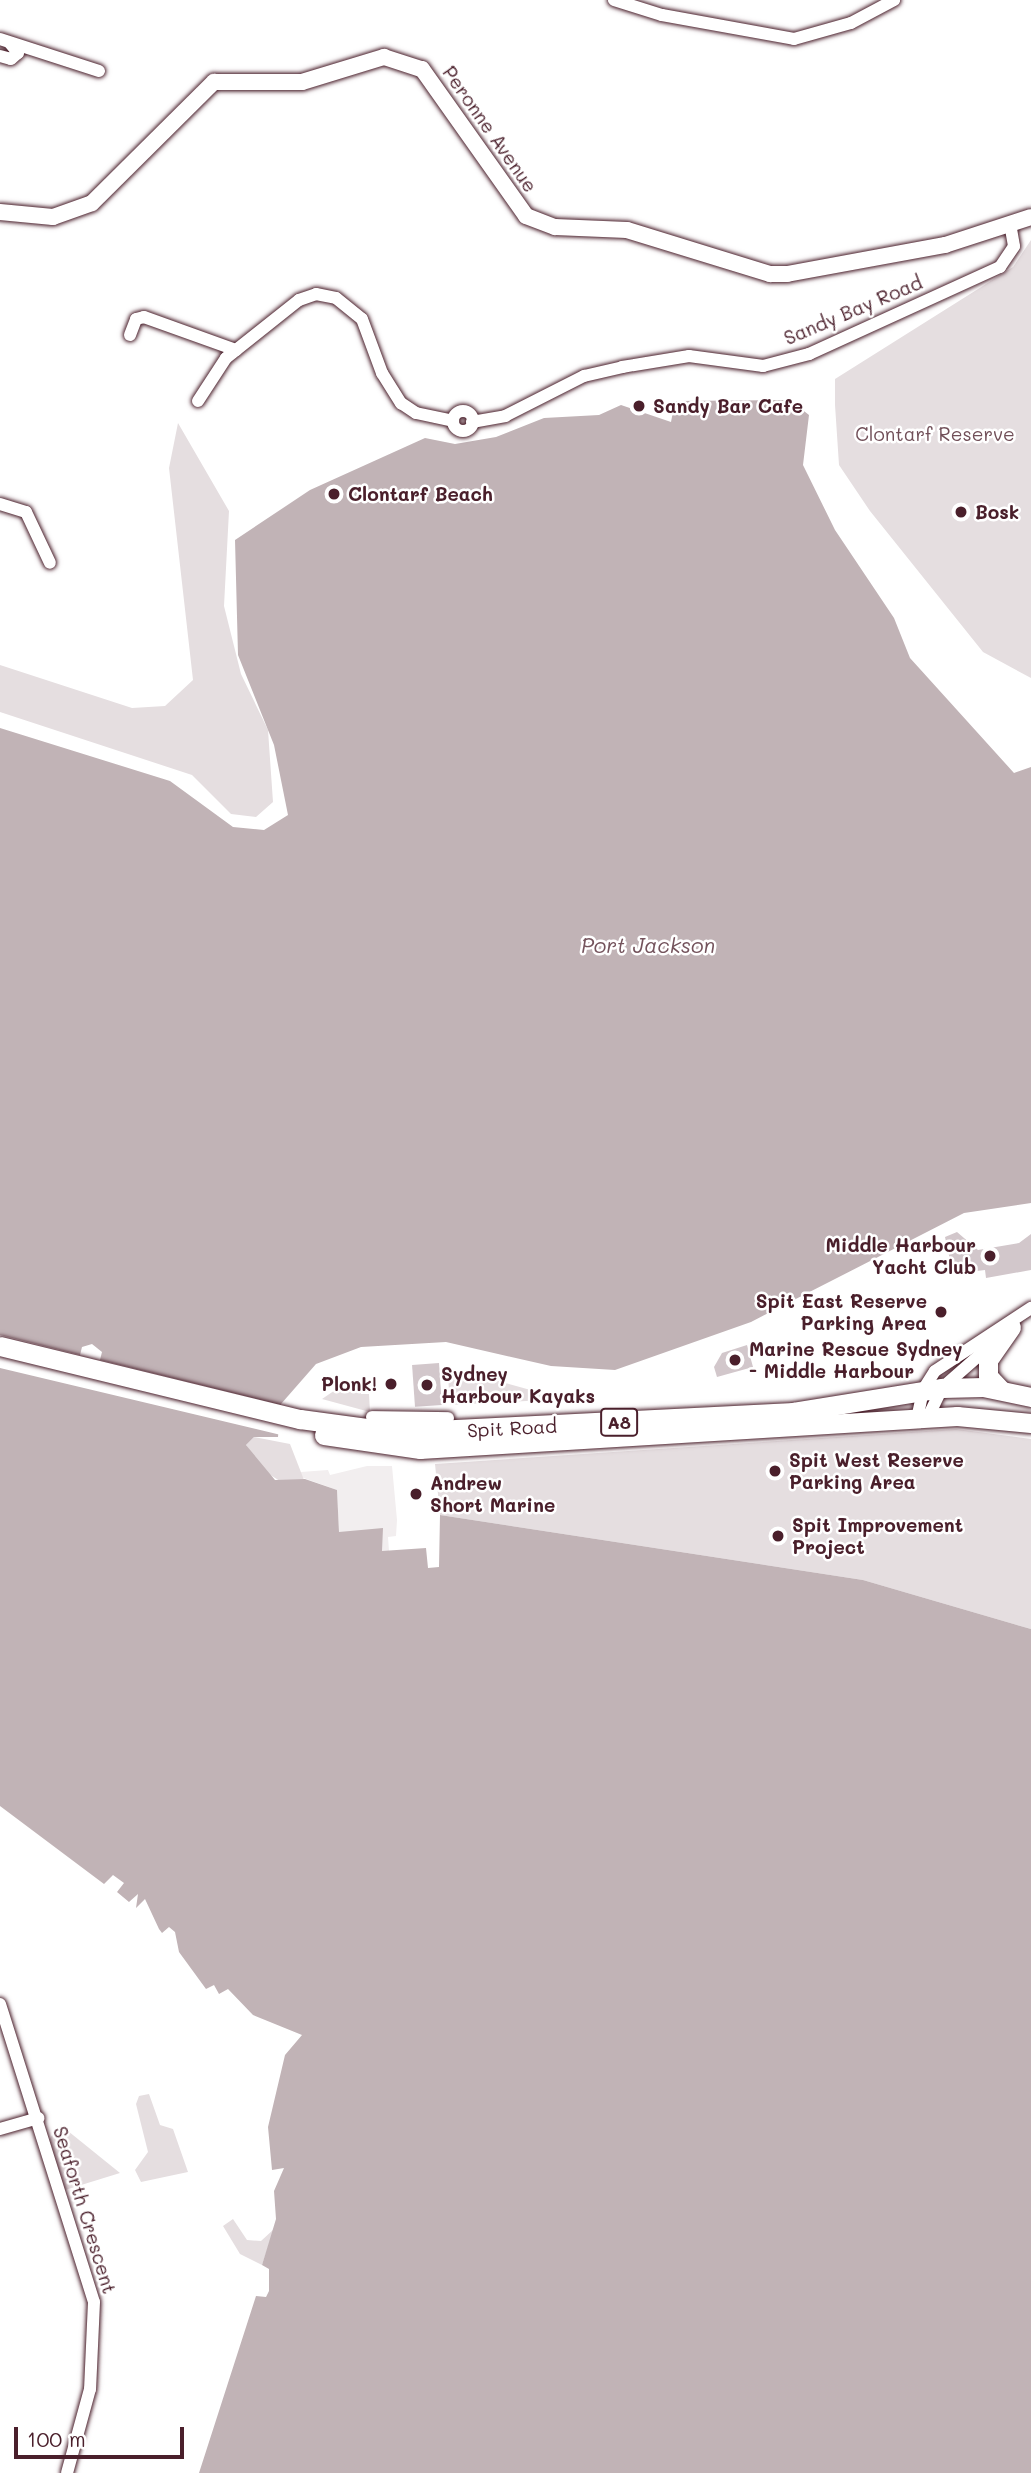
<!DOCTYPE html>
<html>
<head>
<meta charset="utf-8">
<style>
	body { margin:0 }
	#map { position:relative; width:1031px; height:2473px; overflow:hidden; background:#fff; font-family:Mali,sans-serif }
	div>[style] { position:absolute }
	.built>* { inset:0; background:#f2eeef }
	.green>* { inset:0; background:#e5dee0 }
	.water>* { inset:0; background:#c1b3b6 }
	.pier>* { inset:0; background:#fff }
	.building>* { inset:0; background:#d2c7cb; transform-origin:0 0 }
	.roads { filter:drop-shadow(0 0 2px #4a1f2b) drop-shadow(0 0 2px #4a1f2b) }
	.minor>* { height:12px; margin:-6px; padding:0 6px; transform-origin:6px; border-radius:6px; background:#fff }
	.minor>.ring { margin:-6px; padding:0; box-sizing:content-box; background:none; border:12px solid #fff; border-radius:50% }
	.tertiary>* { height:16px; margin:-8px; padding:0 8px; transform-origin:8px; border-radius:8px; background:#fff }
	.trunk>* { height:19px; margin:-9.5px; padding:0 9.5px; transform-origin:9.5px; border-radius:9.5px; background:#fff }
	.dots>* { width:19px; height:19px; translate:-50% -50%; box-sizing:border-box; border:4px solid #fff; border-radius:50% }
	span { translate:-50% -50%; white-space:nowrap; text-align:center; line-height:1.15; -webkit-text-stroke:5px #fff; paint-order:stroke }
	.shield-label span { padding:2px 5px; background:#fff; border:2px solid; border-radius:5px; -webkit-text-stroke-width:0 }
	.shield-label { font-size:18px; color:#4a1f2b; font-weight:700 }
	.street-label { font-size:19px; color:#4a1f2b }
	.poi-label { font-size:19px; color:#4a1f2b; font-weight:700 }
	.left { translate:0 -50%; text-align:left }
	.right { translate:-100% -50%; text-align:right }
	.park-label { font-size:19px; color:#714f58 }
	.water-label { font-size:21px; color:#74535c; font-style:italic }
	.scale { position:absolute; left:14px; top:2427px; width:170px; height:32px; box-sizing:border-box; border:4px solid #4a1f2b; border-top:0; padding-left:9px; font-size:21px; line-height:24px; white-space:nowrap; color:#4a1f2b; -webkit-text-stroke:5px #fff; paint-order:stroke }
</style>
</head>
<body>
<div id="map">
	<div class="built">
		<div style="clip-path:polygon(367px 1466px,392px 1466px,397px 1520px,396px 1536px,388px 1537px,389px 1551px,382px 1551px,381px 1538px,339px 1532px,337px 1490px,301px 1477px,301px 1472px,328px 1470px,330px 1475px)"></div>
	</div>
	<div class="green">
		<div style="clip-path:polygon(1031px 240px,1031px 678px,983px 652px,870px 511px,839px 465px,835px 405px,835px 379px,1013px 267px)"></div>
		<div style="clip-path:polygon(178px 423px,229px 511px,224px 606px,241px 674px,268px 730px,273px 802px,256px 817px,231px 814px,192px 775px,0 712px,0 665px,132px 708px,165px 706px,193px 680px,169px 468px)"></div>
		<div style="clip-path:polygon(455px 1374px,491px 1379px,563px 1399px,450px 1405px,448px 1376px)"></div>
		<div style="clip-path:polygon(350px 1380px,361px 1382px,361px 1394px,369px 1394px,370px 1412px,322px 1399px)"></div>
		<div style="clip-path:polygon(956px 1429px,1031px 1439px,1031px 1629px,863px 1580px,440px 1515px,435px 1464px)"></div>
		<div style="clip-path:polygon(254px 1437px,290px 1444px,304px 1480px,280px 1481px,264px 1471px,246px 1445px)"></div>
		<div style="clip-path:polygon(149px 2094px,160px 2125px,173px 2129px,188px 2172px,141px 2182px,135px 2170px,148px 2152px,136px 2104px,139px 2096px)"></div>
		<div style="clip-path:polygon(56px 2129px,68px 2131px,120px 2173px,65px 2190px,48px 2142px)"></div>
		<div style="clip-path:polygon(233px 2219px,247px 2240px,261px 2241px,274px 2229px,262px 2265px,240px 2254px,223px 2226px)"></div>
	</div>
	<div class="water">
		<div style="clip-path:polygon(790px 400px,809px 415px,803px 465px,835px 530px,894px 618px,910px 658px,1014px 773px,1031px 767px,1031px 1203px,964px 1213px,751px 1322px,615px 1370px,551px 1366px,446px 1342px,361px 1347px,316px 1364px,281px 1404px,278px 1437px,254px 1437px,246px 1445px,275px 1480px,305px 1479px,337px 1490px,339px 1532px,383px 1528px,382px 1551px,426px 1548px,428px 1568px,439px 1567px,440px 1515px,863px 1580px,1031px 1629px,1031px 2473px,199px 2473px,256px 2296px,266px 2297px,269px 2291px,269px 2269px,262px 2265px,276px 2219px,274px 2191px,284px 2168px,272px 2170px,268px 2127px,285px 2055px,302px 2035px,253px 2015px,228px 1989px,219px 1994px,214px 1985px,206px 1989px,179px 1952px,175px 1932px,169px 1927px,162px 1933px,159px 1929px,145px 1899px,136px 1908px,138px 1894px,129px 1902px,117px 1892px,124px 1883px,113px 1875px,104px 1884px,0 1806px,0 728px,170px 781px,233px 827px,264px 830px,288px 815px,274px 745px,238px 655px,235px 540px,310px 490px,425px 438px,455px 444px,496px 437px,544px 418px,599px 415px,621px 405px,671px 422px,675px 401px)"></div>
	</div>
	<div class="pier">
		<div style="clip-path:polygon(0 1335px,80px 1355px,82px 1347px,92px 1344px,102px 1352px,100px 1360px,285px 1406px,281px 1435px,0 1368px)"></div>
	</div>
	<div class="building">
		<div style="clip-path:polygon(957px 1232px,978px 1250px,1019px 1243px,1031px 1234px,1031px 1270px,986px 1278px,985px 1270px,953px 1274px,945px 1237px)"></div>
		<div style="clip-path:polygon(747px 1345px,753px 1367px,717px 1377px,714px 1367px,722px 1353px)"></div>
		<div style="left:439px;top:1363px;width:42px;height:27px;rotate:86deg"></div>
	</div>
	<div class="roads">
		<div class="minor">
			<div style="left:614px;top:0;width:50px;rotate:17.4deg"></div>
			<div style="left:662px;top:15px;width:134px;rotate:10.3deg"></div>
			<div style="left:794px;top:39px;width:59px;rotate:-15.7deg"></div>
			<div style="left:851px;top:23px;width:49px;rotate:-28.1deg"></div>
			<div style="left:0;top:39px;width:104px;rotate:17.9deg"></div>
			<div style="left:0;top:56px;width:11px;rotate:15deg"></div>
			<div style="left:11px;top:59px;width:9px;rotate:-41deg"></div>
			<div style="left:18px;top:53px;width:13px;rotate:-129deg"></div>
			<div style="left:130px;top:335px;width:17px;rotate:-69deg"></div>
			<div style="left:136px;top:319px;width:8px;rotate:-14deg"></div>
			<div style="left:144px;top:317px;width:98px;rotate:19.7deg"></div>
			<div style="left:198px;top:401px;width:51px;rotate:-56.9deg"></div>
			<div style="left:226px;top:358px;width:93px;rotate:-38.5deg"></div>
			<div style="left:299px;top:300px;width:18px;rotate:-19deg"></div>
			<div style="left:316px;top:294px;width:20px;rotate:11deg"></div>
			<div style="left:336px;top:298px;width:33px;rotate:39deg"></div>
			<div style="left:362px;top:319px;width:58px;rotate:69.7deg"></div>
			<div style="left:382px;top:373px;width:36px;rotate:58deg"></div>
			<div style="left:401px;top:403px;width:18px;rotate:34deg"></div>
			<div style="left:416px;top:413px;width:38px;rotate:12deg"></div>
			<div class="ring" style="left:453px;top:411px;width:8px;height:8px"></div>
			<div style="left:472px;top:422px;width:34px;rotate:-10deg"></div>
			<div style="left:505px;top:416px;width:89px;rotate:-26.9deg"></div>
			<div style="left:584px;top:376px;width:39px;rotate:-13deg"></div>
			<div style="left:622px;top:367px;width:68px;rotate:-9.3deg"></div>
			<div style="left:689px;top:356px;width:75px;rotate:7.7deg"></div>
			<div style="left:763px;top:366px;width:48px;rotate:-14.6deg"></div>
			<div style="left:809px;top:354px;width:210px;rotate:-24.5deg"></div>
			<div style="left:1000px;top:267px;width:25px;rotate:-56deg"></div>
			<div style="left:1014px;top:246px;width:22px;rotate:-100deg"></div>
			<div style="left:0;top:504px;width:27px;rotate:17deg"></div>
			<div style="left:26px;top:512px;width:56px;rotate:64.8deg"></div>
			<div style="left:372px;top:1417px;width:76px;rotate:0.8deg"></div>
			<div style="left:917px;top:1419px;width:30px;rotate:-78deg"></div>
			<div style="left:923px;top:1390px;width:22px;rotate:-58deg"></div>
			<div style="left:935px;top:1371px;width:115px;rotate:-33.3deg"></div>
			<div style="left:927px;top:1419px;width:34px;rotate:-64deg"></div>
			<div style="left:942px;top:1388px;width:64px;rotate:-41.2deg"></div>
			<div style="left:0;top:2004px;width:312px;rotate:72.5deg"></div>
			<div style="left:94px;top:2302px;width:87px;rotate:92.6deg"></div>
			<div style="left:90px;top:2389px;width:87px;rotate:105.3deg"></div>
			<div style="left:0;top:2129px;width:40px;rotate:-16deg"></div>
		</div>
		<div class="tertiary">
			<div style="left:0;top:212px;width:53px;rotate:5.4deg"></div>
			<div style="left:53px;top:217px;width:41px;rotate:-19.7deg"></div>
			<div style="left:92px;top:203px;width:172px;rotate:-44.8deg"></div>
			<div style="left:214px;top:82px;width:88px"></div>
			<div style="left:302px;top:82px;width:86px;rotate:-17deg"></div>
			<div style="left:384px;top:57px;width:40px;rotate:18deg"></div>
			<div style="left:422px;top:69px;width:180px;rotate:54.7deg"></div>
			<div style="left:526px;top:216px;width:31px;rotate:21deg"></div>
			<div style="left:555px;top:227px;width:72px;rotate:2.4deg"></div>
			<div style="left:627px;top:230px;width:150px;rotate:17.1deg"></div>
			<div style="left:770px;top:274px;width:17px"></div>
			<div style="left:787px;top:274px;width:161px;rotate:-10.4deg"></div>
			<div style="left:945px;top:245px;width:90px;rotate:-18deg"></div>
		</div>
		<div class="trunk">
			<div style="left:0;top:1346px;width:309px;rotate:13.7deg"></div>
			<div style="left:300px;top:1419px;width:97px;rotate:7.7deg"></div>
			<div style="left:396px;top:1432px;width:398px;rotate:-2.9deg"></div>
			<div style="left:793px;top:1412px;width:151px;rotate:-9.2deg"></div>
			<div style="left:942px;top:1388px;width:41px;rotate:-1.4deg"></div>
			<div style="left:983px;top:1387px;width:49px;rotate:11.8deg"></div>
			<div style="left:1001px;top:1390px;width:19px;rotate:-133deg"></div>
			<div style="left:988px;top:1376px;width:16px;rotate:-90deg"></div>
			<div style="left:988px;top:1360px;width:40px;rotate:-55.1deg"></div>
			<div style="left:324px;top:1435px;width:97px;rotate:8.3deg"></div>
			<div style="left:420px;top:1449px;width:538px;rotate:-3.52deg"></div>
			<div style="left:957px;top:1416px;width:74px;rotate:5.4deg"></div>
		</div>
	</div>
	<div class="dots">
		<div style="left:639px;top:406px;background:#4a1f2b"></div>
		<div style="left:334px;top:494px;background:#4a1f2b"></div>
		<div style="left:961px;top:512px;background:#4a1f2b"></div>
		<div style="left:990px;top:1256px;background:#4a1f2b"></div>
		<div style="left:941px;top:1312px;background:#4a1f2b"></div>
		<div style="left:735px;top:1360px;background:#4a1f2b"></div>
		<div style="left:391px;top:1384px;background:#4a1f2b"></div>
		<div style="left:427px;top:1385px;background:#4a1f2b"></div>
		<div style="left:775px;top:1471px;background:#4a1f2b"></div>
		<div style="left:416px;top:1494px;background:#4a1f2b"></div>
		<div style="left:778px;top:1536px;background:#4a1f2b"></div>
	</div>
	<div class="shield-label">
		<span style="left:619px;top:1422px">A8</span>
	</div>
	<div class="street-label">
		<span style="left:490px;top:129px;rotate:55deg">Peronne Avenue</span>
		<span style="left:853px;top:310px;rotate:-23deg">Sandy Bay Road</span>
		<span style="left:512px;top:1428px;rotate:-3deg">Spit Road</span>
		<span style="left:85px;top:2210px;rotate:73deg">Seaforth Crescent</span>
	</div>
	<div class="poi-label">
		<span class="left" style="left:653px;top:406px">Sandy Bar Cafe</span>
		<span class="left" style="left:348px;top:494px">Clontarf Beach</span>
		<span class="left" style="left:975px;top:512px">Bosk</span>
		<span class="right" style="left:976px;top:1256px">Middle Harbour<br>Yacht Club</span>
		<span class="right" style="left:927px;top:1312px">Spit East Reserve<br>Parking Area</span>
		<span class="left" style="left:749px;top:1360px">Marine Rescue Sydney<br>- Middle Harbour</span>
		<span class="left" style="left:441px;top:1385px">Sydney<br>Harbour Kayaks</span>
		<span class="right" style="left:377px;top:1384px">Plonk!</span>
		<span class="left" style="left:789px;top:1471px">Spit West Reserve<br>Parking Area</span>
		<span class="left" style="left:430px;top:1494px">Andrew<br>Short Marine</span>
		<span class="left" style="left:792px;top:1536px">Spit Improvement<br>Project</span>
	</div>
	<div class="park-label">
		<span style="left:935px;top:434px">Clontarf Reserve</span>
	</div>
	<div class="water-label">
		<span style="left:648px;top:945px">Port Jackson</span>
	</div>
	<div class="scale">100 m</div>
</div>
</body>
</html>
